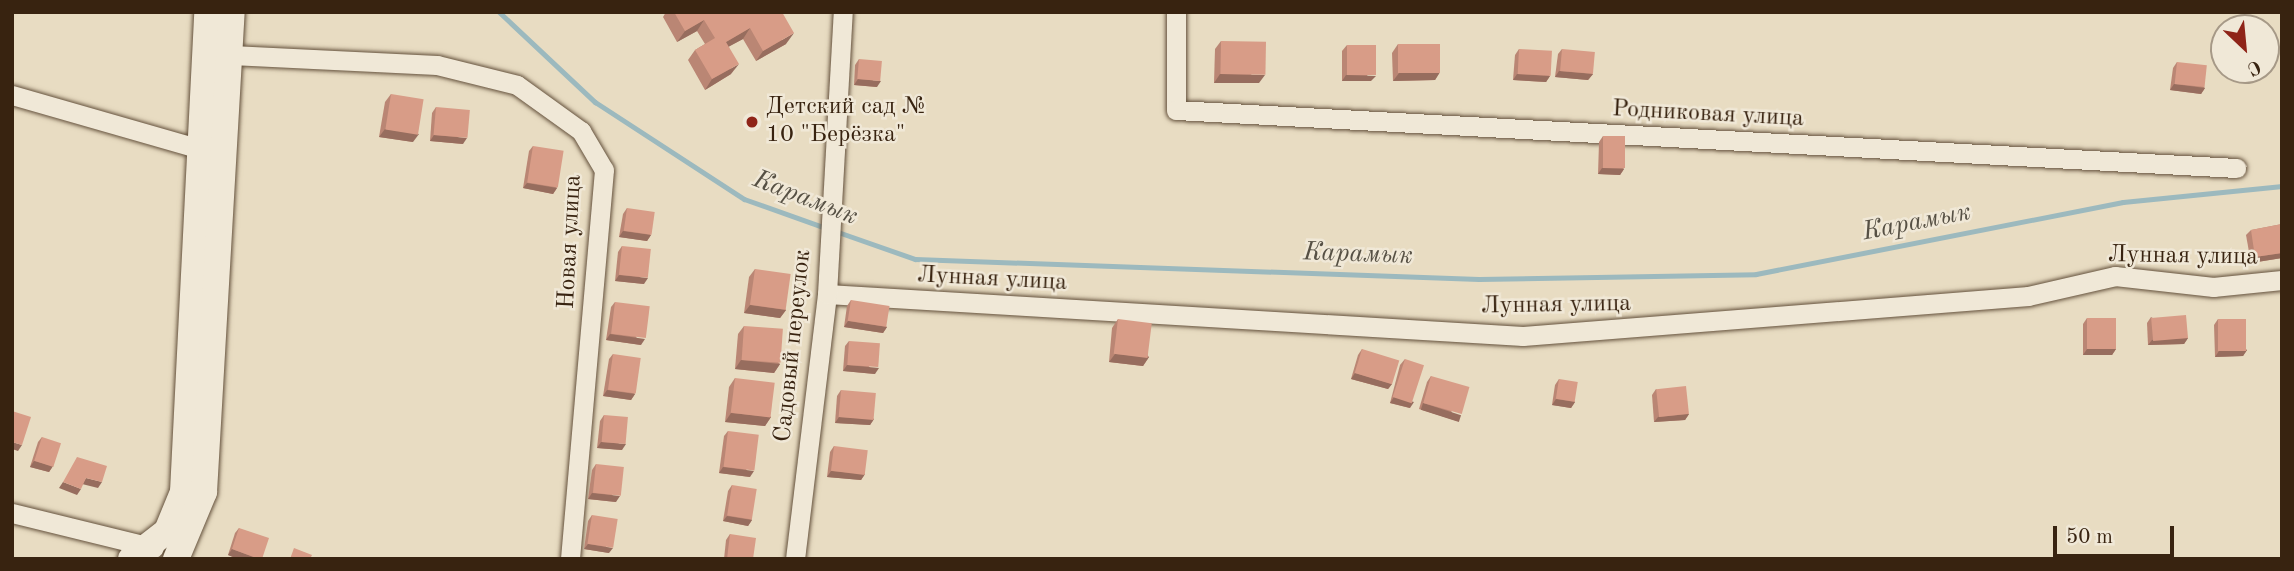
<!DOCTYPE html>
<html>
<head>
<meta charset="utf-8">
<style>
	body { margin:0 }
	#map { position:relative; width:2294px; height:571px; overflow:hidden; background:#e8dcc2; font-family:"Old Standard TT",serif }
	div>[style] { position:absolute }
	.stream>* { height:5px; margin:-2.5px; padding:0 2.5px; transform-origin:2.5px; border-radius:2.5px; background:#9cb9be }
	.roads { filter:drop-shadow(0 0 2px #64513c) drop-shadow(0 0 2px #64513c) }
	.street>* { height:19px; margin:-9.5px; padding:0 9.5px; transform-origin:9.5px; border-radius:9.5px; background:#f0e8d7 }
	.secondary>* { height:26px; margin:-13px; padding:0 13px; transform-origin:13px; border-radius:13px; background:#f0e8d7 }
	.wall>* { inset:0; background:#ba8674 }
	.shaded-wall>* { inset:0; background:#976d5e; transform-origin:0 0 }
	.building>* { inset:0; background:#d89c87; transform-origin:0 0 }
	.dots>* { width:19px; height:19px; translate:-50% -50%; box-sizing:border-box; border:4px solid #f0e8d7; border-radius:50% }
	span { translate:-50% -50%; white-space:nowrap; text-align:center; line-height:1.15; -webkit-text-stroke:5px #f0e8d7; paint-order:stroke }
	.poi-label { font-size:24px; color:#382310 }
	.left { translate:0 -50%; text-align:left }
	.street-label { font-size:24px; color:#382310 }
	.water-label { font-size:26px; color:#565044; font-style:italic }
	.frame { position:absolute; inset:0; border:14px solid #382310; pointer-events:none }
	.north { position:absolute; left:2210px; top:14px; width:70px; height:70px; box-sizing:border-box; background:#f0e8d7; border:2px solid #a69987; border-radius:50%; rotate:154deg; font-size:19px; font-weight:700; line-height:28px; text-align:center; color:#382310 }
	.north::after { content:''; display:block; margin:auto; width:24px; height:32px; background:#8f2418; clip-path:polygon(50% 0,100% 100%,50% 72%,0 100%) }
	.scale { position:absolute; left:2053px; top:526px; width:121px; height:32px; box-sizing:border-box; border:4px solid #382310; border-top:0; padding-left:9px; font-size:21px; line-height:24px; white-space:nowrap; color:#382310; -webkit-text-stroke:5px #f0e8d7; paint-order:stroke }
</style>
</head>
<body>
<div id="map">
	<div class="stream">
		<div style="left:499px;top:12px;width:132px;rotate:43.2deg"></div>
		<div style="left:595px;top:102px;width:178px;rotate:33.1deg"></div>
		<div style="left:744px;top:199px;width:87px;rotate:19.5deg"></div>
		<div style="left:835px;top:231px;width:85px;rotate:19.3deg"></div>
		<div style="left:915px;top:259px;width:564px;rotate:2.03deg"></div>
		<div style="left:1479px;top:279px;width:277px;rotate:-1deg"></div>
		<div style="left:1756px;top:274px;width:374px;rotate:-11.1deg"></div>
		<div style="left:2123px;top:202px;width:160px;rotate:-5.7deg"></div>
	</div>
	<div class="roads">
		<div class="street">
			<div style="left:1176px;top:12px;width:98px;rotate:90deg"></div>
			<div style="left:1176px;top:110px;width:1062px;rotate:3.13deg"></div>
			<div style="left:231px;top:55px;width:206px;rotate:2.8deg"></div>
			<div style="left:437px;top:65px;width:82px;rotate:14deg"></div>
			<div style="left:517px;top:85px;width:79px;rotate:35.7deg"></div>
			<div style="left:581px;top:131px;width:45px;rotate:59.5deg"></div>
			<div style="left:604px;top:170px;width:390px;rotate:95deg"></div>
			<div style="left:12px;top:95px;width:196px;rotate:16deg"></div>
			<div style="left:827px;top:294px;width:697px;rotate:3.45deg"></div>
			<div style="left:1523px;top:336px;width:507px;rotate:-4.53deg"></div>
			<div style="left:2028px;top:296px;width:89px;rotate:-12.9deg"></div>
			<div style="left:2115px;top:276px;width:99px;rotate:6.4deg"></div>
			<div style="left:2213px;top:287px;width:69px;rotate:-5.8deg"></div>
			<div style="left:12px;top:513px;width:146px;rotate:13.8deg"></div>
			<div style="left:795px;top:559px;width:267px;rotate:-83.1deg"></div>
			<div style="left:827px;top:294px;width:282px;rotate:-86.8deg"></div>
		</div>
		<div class="secondary">
			<div style="left:131px;top:559px;width:46px;rotate:-37.9deg"></div>
			<div style="left:167px;top:531px;width:42px;rotate:-67.7deg"></div>
			<div style="left:183px;top:492px;width:481px;rotate:-87.1deg"></div>
			<div style="left:176px;top:559px;width:73px;rotate:-67.3deg"></div>
			<div style="left:204px;top:492px;width:481px;rotate:-86.7deg"></div>
		</div>
	</div>
	<div class="wall">
		<div style="clip-path:polygon(666px 12px,756px 12px,786px 44px,756px 61px,743px 39px,729px 46px,731px 74px,705px 90px,688px 60px,695px 50px,705px 44px,697px 31px,677px 42px,663px 17px)"></div>
		<div style="clip-path:polygon(1221px 41px,1259px 83px,1214px 83px,1215px 49px)"></div>
		<div style="clip-path:polygon(1398px 44px,1440px 72px,1435px 80px,1393px 81px,1392px 53px)"></div>
		<div style="clip-path:polygon(1347px 45px,1371px 81px,1342px 81px,1342px 51px)"></div>
		<div style="clip-path:polygon(1519px 49px,1550px 76px,1546px 82px,1513px 80px,1515px 55px)"></div>
		<div style="clip-path:polygon(1562px 49px,1593px 74px,1588px 80px,1555px 77px,1558px 54px)"></div>
		<div style="clip-path:polygon(859px 59px,877px 87px,854px 85px,855px 65px)"></div>
		<div style="clip-path:polygon(2177px 62px,2205px 88px,2201px 94px,2170px 90px,2173px 68px)"></div>
		<div style="clip-path:polygon(391px 94px,413px 142px,379px 137px,385px 102px)"></div>
		<div style="clip-path:polygon(436px 107px,463px 144px,430px 141px,432px 113px)"></div>
		<div style="clip-path:polygon(1603px 136px,1624px 169px,1620px 175px,1598px 174px,1599px 142px)"></div>
		<div style="clip-path:polygon(533px 146px,557px 188px,553px 194px,523px 188px,529px 151px)"></div>
		<div style="clip-path:polygon(627px 208px,651px 235px,647px 241px,619px 237px,623px 214px)"></div>
		<div style="clip-path:polygon(2282px 224px,2282px 258px,2251px 263px,2246px 235px,2251px 230px)"></div>
		<div style="clip-path:polygon(622px 246px,644px 284px,615px 281px,618px 252px)"></div>
		<div style="clip-path:polygon(755px 269px,786px 310px,780px 318px,744px 313px,749px 277px)"></div>
		<div style="clip-path:polygon(851px 300px,887px 327px,883px 333px,844px 327px,847px 306px)"></div>
		<div style="clip-path:polygon(615px 302px,641px 345px,606px 340px,611px 307px)"></div>
		<div style="clip-path:polygon(2151px 317px,2188px 338px,2184px 344px,2148px 345px,2147px 323px)"></div>
		<div style="clip-path:polygon(2087px 318px,2116px 349px,2112px 355px,2083px 355px,2083px 324px)"></div>
		<div style="clip-path:polygon(1118px 319px,1149px 357px,1143px 366px,1109px 362px,1112px 328px)"></div>
		<div style="clip-path:polygon(2218px 319px,2247px 350px,2243px 356px,2215px 357px,2214px 325px)"></div>
		<div style="clip-path:polygon(744px 326px,780px 364px,774px 373px,735px 369px,738px 334px)"></div>
		<div style="clip-path:polygon(849px 341px,875px 374px,843px 371px,845px 346px)"></div>
		<div style="clip-path:polygon(1362px 349px,1392px 384px,1388px 389px,1351px 379px,1358px 355px)"></div>
		<div style="clip-path:polygon(613px 354px,635px 394px,631px 400px,603px 396px,609px 359px)"></div>
		<div style="clip-path:polygon(1405px 359px,1410px 408px,1390px 403px,1400px 365px)"></div>
		<div style="clip-path:polygon(1431px 376px,1457px 421px,1419px 409px,1427px 382px)"></div>
		<div style="clip-path:polygon(735px 378px,771px 417px,765px 426px,725px 422px,729px 387px)"></div>
		<div style="clip-path:polygon(1559px 379px,1575px 402px,1571px 408px,1552px 405px,1555px 385px)"></div>
		<div style="clip-path:polygon(1656px 389px,1689px 414px,1685px 420px,1654px 422px,1652px 395px)"></div>
		<div style="clip-path:polygon(841px 390px,874px 419px,870px 425px,835px 423px,837px 396px)"></div>
		<div style="clip-path:polygon(604px 415px,622px 450px,597px 448px,600px 421px)"></div>
		<div style="clip-path:polygon(728px 431px,750px 477px,719px 473px,724px 436px)"></div>
		<div style="clip-path:polygon(42px 437px,53px 466px,49px 472px,30px 467px,38px 442px)"></div>
		<div style="clip-path:polygon(834px 446px,865px 474px,861px 480px,827px 477px,830px 452px)"></div>
		<div style="clip-path:polygon(596px 464px,616px 502px,588px 499px,592px 470px)"></div>
		<div style="clip-path:polygon(732px 485px,752px 520px,748px 526px,723px 521px,728px 491px)"></div>
		<div style="clip-path:polygon(592px 515px,609px 553px,584px 549px,588px 521px)"></div>
		<div style="clip-path:polygon(239px 528px,262px 559px,238px 559px,228px 555px,235px 533px)"></div>
		<div style="clip-path:polygon(730px 534px,753px 559px,724px 559px,726px 540px)"></div>
	</div>
	<div class="shaded-wall">
		<div style="clip-path:polygon(704px 20px,697px 31px,677px 42px,685px 31px)"></div>
		<div style="clip-path:polygon(750px 28px,743px 39px,719px 52px,726px 42px)"></div>
		<div style="clip-path:polygon(794px 33px,786px 44px,756px 61px,763px 51px)"></div>
		<div style="clip-path:polygon(739px 64px,731px 74px,705px 90px,712px 79px)"></div>
		<div style="clip-path:polygon(1559px 71px,1593px 74px,1588px 80px,1555px 77px)"></div>
		<div style="clip-path:polygon(1440px 72px,1435px 80px,1393px 81px,1399px 73px)"></div>
		<div style="clip-path:polygon(1220px 74px,1265px 75px,1259px 83px,1214px 83px)"></div>
		<div style="clip-path:polygon(1517px 74px,1550px 76px,1546px 82px,1513px 80px)"></div>
		<div style="clip-path:polygon(1346px 75px,1376px 76px,1371px 81px,1342px 81px)"></div>
		<div style="clip-path:polygon(858px 79px,881px 81px,877px 87px,854px 85px)"></div>
		<div style="clip-path:polygon(2174px 84px,2205px 88px,2201px 94px,2170px 90px)"></div>
		<div style="clip-path:polygon(385px 129px,419px 134px,413px 142px,379px 137px)"></div>
		<div style="clip-path:polygon(434px 135px,467px 138px,463px 144px,430px 141px)"></div>
		<div style="clip-path:polygon(1602px 168px,1624px 169px,1620px 175px,1598px 174px)"></div>
		<div style="clip-path:polygon(527px 183px,557px 188px,553px 194px,523px 188px)"></div>
		<div style="clip-path:polygon(623px 231px,651px 235px,647px 241px,619px 237px)"></div>
		<div style="clip-path:polygon(2282px 253px,2282px 258px,2251px 263px,2255px 257px)"></div>
		<div style="clip-path:polygon(619px 275px,648px 278px,644px 284px,615px 281px)"></div>
		<div style="clip-path:polygon(750px 305px,786px 310px,780px 318px,744px 313px)"></div>
		<div style="clip-path:polygon(848px 321px,887px 327px,883px 333px,844px 327px)"></div>
		<div style="clip-path:polygon(610px 334px,645px 339px,641px 345px,606px 340px)"></div>
		<div style="clip-path:polygon(2188px 338px,2184px 344px,2148px 345px,2152px 340px)"></div>
		<div style="clip-path:polygon(2087px 349px,2116px 349px,2112px 355px,2083px 355px)"></div>
		<div style="clip-path:polygon(2247px 350px,2243px 356px,2215px 357px,2219px 351px)"></div>
		<div style="clip-path:polygon(1115px 354px,1149px 357px,1143px 366px,1109px 362px)"></div>
		<div style="clip-path:polygon(741px 360px,780px 364px,774px 373px,735px 369px)"></div>
		<div style="clip-path:polygon(847px 365px,879px 368px,875px 374px,843px 371px)"></div>
		<div style="clip-path:polygon(1355px 373px,1392px 384px,1388px 389px,1351px 379px)"></div>
		<div style="clip-path:polygon(607px 390px,635px 394px,631px 400px,603px 396px)"></div>
		<div style="clip-path:polygon(1394px 397px,1414px 402px,1410px 408px,1390px 403px)"></div>
		<div style="clip-path:polygon(1556px 399px,1575px 402px,1571px 408px,1552px 405px)"></div>
		<div style="left:1423px;top:403px;width:40px;height:7px;rotate:18deg"></div>
		<div style="clip-path:polygon(731px 413px,771px 417px,765px 426px,725px 422px)"></div>
		<div style="clip-path:polygon(1689px 414px,1685px 420px,1654px 422px,1658px 417px)"></div>
		<div style="clip-path:polygon(839px 417px,874px 419px,870px 425px,835px 423px)"></div>
		<div style="clip-path:polygon(12px 442px,22px 445px,18px 451px,12px 449px)"></div>
		<div style="clip-path:polygon(601px 442px,626px 444px,622px 450px,597px 448px)"></div>
		<div style="clip-path:polygon(34px 461px,53px 466px,49px 472px,30px 467px)"></div>
		<div style="clip-path:polygon(723px 467px,754px 471px,750px 477px,719px 473px)"></div>
		<div style="clip-path:polygon(831px 471px,865px 474px,861px 480px,827px 477px)"></div>
		<div style="clip-path:polygon(86px 478px,102px 482px,98px 488px,82px 484px)"></div>
		<div style="clip-path:polygon(63px 482px,81px 489px,77px 495px,59px 488px)"></div>
		<div style="clip-path:polygon(592px 493px,620px 496px,616px 502px,588px 499px)"></div>
		<div style="clip-path:polygon(727px 516px,752px 520px,748px 526px,723px 521px)"></div>
		<div style="clip-path:polygon(588px 544px,613px 548px,609px 553px,584px 549px)"></div>
		<div style="clip-path:polygon(232px 549px,259px 559px,238px 559px,228px 555px)"></div>
	</div>
	<div class="building">
		<div style="clip-path:polygon(674px 12px,756px 12px,757px 14px,760px 12px,782px 12px,794px 33px,763px 51px,750px 28px,726px 42px,739px 64px,712px 79px,695px 50px,715px 38px,704px 20px,685px 31px)"></div>
		<div style="left:1221px;top:41px;width:45px;height:33px;rotate:1deg"></div>
		<div style="left:1398px;top:44px;width:42px;height:29px"></div>
		<div style="left:1347px;top:45px;width:29px;height:30px"></div>
		<div style="left:1519px;top:49px;width:33px;height:25px;rotate:3deg"></div>
		<div style="left:1562px;top:49px;width:33px;height:22px;rotate:5deg"></div>
		<div style="left:859px;top:59px;width:23px;height:20px;rotate:5deg"></div>
		<div style="left:2177px;top:62px;width:30px;height:22px;rotate:6deg"></div>
		<div style="left:391px;top:94px;width:33px;height:36px;rotate:9deg"></div>
		<div style="left:436px;top:107px;width:34px;height:28px;rotate:5deg"></div>
		<div style="left:1603px;top:136px;width:22px;height:32px"></div>
		<div style="left:533px;top:146px;width:31px;height:37px;rotate:9deg"></div>
		<div style="left:627px;top:208px;width:28px;height:23px;rotate:8deg"></div>
		<div style="clip-path:polygon(2282px 224px,2282px 253px,2255px 257px,2251px 230px)"></div>
		<div style="left:622px;top:246px;width:29px;height:29px;rotate:6deg"></div>
		<div style="left:755px;top:269px;width:36px;height:36px;rotate:8deg"></div>
		<div style="left:851px;top:300px;width:39px;height:21px;rotate:9deg"></div>
		<div style="left:615px;top:302px;width:35px;height:32px;rotate:7deg"></div>
		<div style="left:2186px;top:315px;width:23px;height:35px;rotate:85deg"></div>
		<div style="left:2087px;top:318px;width:29px;height:31px"></div>
		<div style="left:1118px;top:319px;width:34px;height:35px;rotate:7deg"></div>
		<div style="left:2218px;top:319px;width:28px;height:32px"></div>
		<div style="left:744px;top:326px;width:39px;height:34px;rotate:4deg"></div>
		<div style="left:849px;top:341px;width:31px;height:24px;rotate:4deg"></div>
		<div style="left:1362px;top:349px;width:39px;height:25px;rotate:17deg"></div>
		<div style="left:613px;top:354px;width:28px;height:36px;rotate:8deg"></div>
		<div style="left:1405px;top:359px;width:20px;height:40px;rotate:18deg"></div>
		<div style="left:1431px;top:376px;width:40px;height:28px;rotate:16deg"></div>
		<div style="left:735px;top:378px;width:40px;height:35px;rotate:7deg"></div>
		<div style="left:1559px;top:379px;width:19px;height:20px;rotate:9deg"></div>
		<div style="left:1686px;top:386px;width:28px;height:30px;rotate:84deg"></div>
		<div style="left:841px;top:390px;width:35px;height:27px;rotate:5deg"></div>
		<div style="clip-path:polygon(12px 411px,31px 417px,22px 445px,12px 442px)"></div>
		<div style="left:604px;top:415px;width:24px;height:27px;rotate:5deg"></div>
		<div style="left:728px;top:431px;width:31px;height:36px;rotate:7deg"></div>
		<div style="left:42px;top:437px;width:20px;height:25px;rotate:18deg"></div>
		<div style="left:834px;top:446px;width:34px;height:25px;rotate:7deg"></div>
		<div style="clip-path:polygon(77px 457px,107px 466px,102px 482px,86px 478px,81px 489px,63px 482px)"></div>
		<div style="left:596px;top:464px;width:28px;height:29px;rotate:6deg"></div>
		<div style="left:732px;top:485px;width:25px;height:31px;rotate:9deg"></div>
		<div style="left:592px;top:515px;width:26px;height:29px;rotate:9deg"></div>
		<div style="clip-path:polygon(239px 528px,269px 538px,262px 559px,259px 559px,232px 549px)"></div>
		<div style="clip-path:polygon(730px 534px,756px 538px,753px 559px,727px 559px)"></div>
		<div style="clip-path:polygon(294px 548px,312px 555px,310px 559px,290px 559px)"></div>
	</div>
	<div class="dots">
		<div style="left:752px;top:122px;background:#8f2418"></div>
	</div>
	<div class="poi-label">
		<span class="left" style="left:766px;top:122px">Детский сад №<br>10 "Берёзка"</span>
	</div>
	<div class="street-label">
		<span style="left:1708px;top:115px;rotate:3deg">Родниковая улица</span>
		<span style="left:571px;top:242px;rotate:-87deg">Новая улица</span>
		<span style="left:2183px;top:257px;rotate:1deg">Лунная улица</span>
		<span style="left:992px;top:280px;rotate:3deg">Лунная улица</span>
		<span style="left:1556px;top:306px;rotate:-1deg">Лунная улица</span>
		<span style="left:794px;top:346px;rotate:-84deg">Садовый переулок</span>
	</div>
	<div class="water-label">
		<span style="left:805px;top:199px;rotate:21deg">Карамык</span>
		<span style="left:1917px;top:223px;rotate:-11deg">Карамык</span>
		<span style="left:1358px;top:255px;rotate:2deg">Карамык</span>
	</div>
	<div class="frame"></div>
	<div class="north">С</div>
	<div class="scale">50 m</div>
</div>
</body>
</html>
